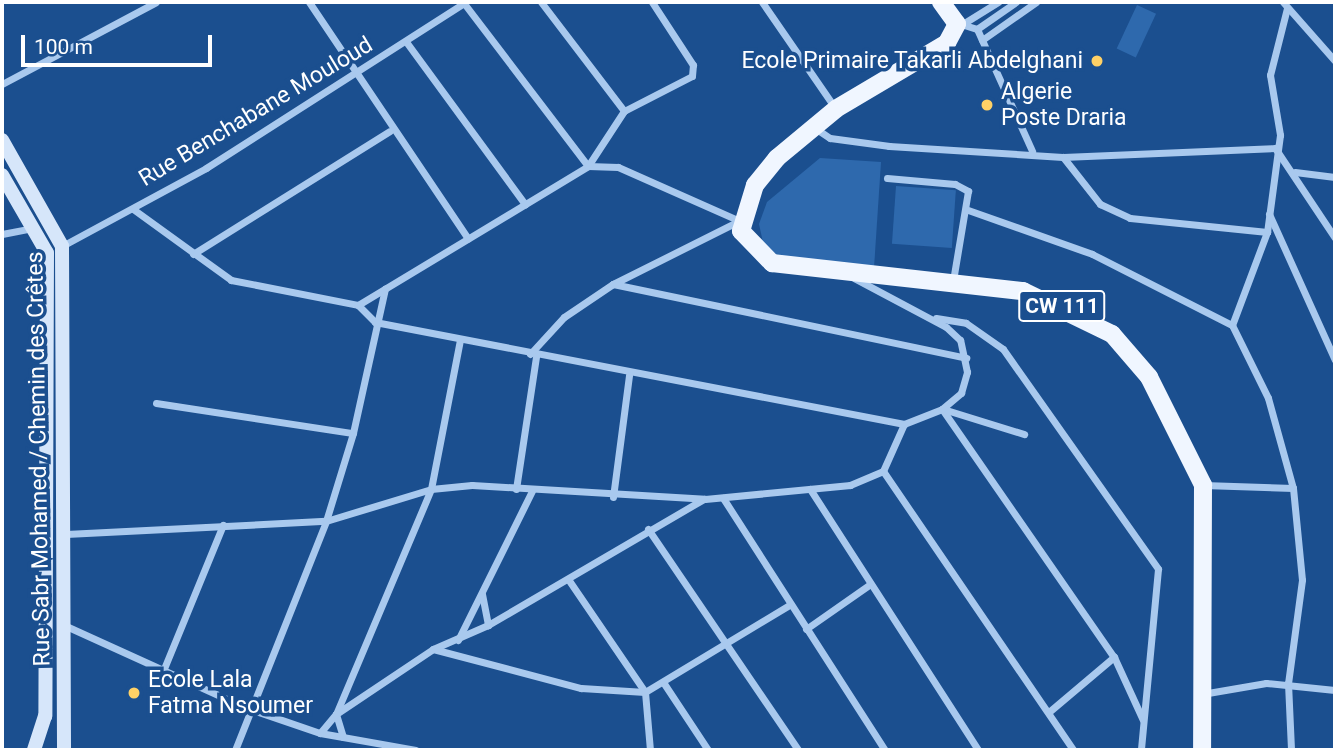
<!DOCTYPE html>
<html>
<head>
<meta charset="utf-8">
<style>
	body { margin:0 }
	#map { position:relative; width:1337px; height:752px; overflow:hidden; background:#1b4f8f; font-family:Roboto,sans-serif }
	div>[style] { position:absolute }
	.green>* { inset:0; background:#2e69ad; transform-origin:0 0 }
	.minor>* { height:7px; margin:-3.5px; padding:0 3.5px; transform-origin:3.5px; border-radius:3.5px; background:#a9c9ee }
	.secondary>* { height:14px; margin:-7px; padding:0 7px; transform-origin:7px; border-radius:7px; background:#d6e6fa }
	.primary>* { height:18px; margin:-9px; padding:0 9px; transform-origin:9px; border-radius:9px; background:#f0f6ff }
	.dots>* { width:19px; height:19px; translate:-50% -50%; box-sizing:border-box; border:4px solid #1b4f8f; border-radius:50% }
	span { translate:-50% -50%; white-space:nowrap; text-align:center; line-height:1.15; -webkit-text-stroke:7px #1b4f8f; paint-order:stroke }
	.shield-label span { padding:2px 5px; background:#1b4f8f; border:2px solid; border-radius:5px; -webkit-text-stroke-width:0 }
	.shield-label { font-size:21px; color:#fff; font-weight:700 }
	.poi-label { font-size:23px; color:#fff }
	.right { translate:-100% -50%; text-align:right }
	.left { translate:0 -50%; text-align:left }
	.street-label { font-size:23px; color:#fff }
	.frame { position:absolute; inset:0; border:4px solid #fff; pointer-events:none }
	.scale { position:absolute; left:21px; top:35px; width:191px; height:32px; box-sizing:border-box; border:4px solid #fff; border-top:0; padding-left:9px; font-size:21px; line-height:24px; white-space:nowrap; color:#fff; -webkit-text-stroke:5px #1b4f8f; paint-order:stroke }
</style>
</head>
<body>
<div id="map">
	<div class="green">
		<div style="left:1137px;top:5px;width:21px;height:48px;rotate:25deg"></div>
		<div style="clip-path:polygon(820px 158px,881px 162px,874px 268px,788px 261px,764px 247px,759px 224px,767px 202px)"></div>
		<div style="left:896px;top:186px;width:60px;height:58px;rotate:4deg"></div>
	</div>
	<div class="minor">
		<div style="left:309px;top:2px;width:285px;rotate:56.1deg"></div>
		<div style="left:463px;top:2px;width:206px;rotate:52.7deg"></div>
		<div style="left:588px;top:166px;width:30px;rotate:2deg"></div>
		<div style="left:618px;top:167px;width:133px;rotate:23.9deg"></div>
		<div style="left:541px;top:2px;width:137px;rotate:52.7deg"></div>
		<div style="left:762px;top:2px;width:129px;rotate:55.4deg"></div>
		<div style="left:1283px;top:2px;width:79px;rotate:48.6deg"></div>
		<div style="left:1287px;top:8px;width:69px;rotate:104.2deg"></div>
		<div style="left:1270px;top:75px;width:61px;rotate:80.5deg"></div>
		<div style="left:1280px;top:135px;width:98px;rotate:97.6deg"></div>
		<div style="left:1267px;top:232px;width:99px;rotate:110.6deg"></div>
		<div style="left:1232px;top:325px;width:81px;rotate:63.7deg"></div>
		<div style="left:1268px;top:398px;width:93px;rotate:74.5deg"></div>
		<div style="left:1293px;top:488px;width:92px;rotate:84.4deg"></div>
		<div style="left:1302px;top:580px;width:104px;rotate:97.7deg"></div>
		<div style="left:1288px;top:683px;width:67px;rotate:87.4deg"></div>
		<div style="left:961px;top:25px;width:44px;rotate:-31.9deg"></div>
		<div style="left:964px;top:25px;width:14px;rotate:17deg"></div>
		<div style="left:977px;top:29px;width:134px;rotate:65.7deg"></div>
		<div style="left:977px;top:29px;width:47px;rotate:-34.7deg"></div>
		<div style="left:982px;top:40px;width:66px;rotate:-35.1deg"></div>
		<div style="left:407px;top:43px;width:200px;rotate:53.8deg"></div>
		<div style="left:2px;top:84px;width:174px;rotate:-28deg"></div>
		<div style="left:815px;top:128px;width:18px;rotate:34deg"></div>
		<div style="left:830px;top:138px;width:60px;rotate:7.7deg"></div>
		<div style="left:889px;top:146px;width:174px;rotate:3.6deg"></div>
		<div style="left:1063px;top:157px;width:212px;rotate:-2.4deg"></div>
		<div style="left:1275px;top:148px;width:108px;rotate:56.3deg"></div>
		<div style="left:1063px;top:157px;width:60px;rotate:51.8deg"></div>
		<div style="left:1100px;top:204px;width:33px;rotate:25deg"></div>
		<div style="left:1130px;top:218px;width:138px;rotate:5.8deg"></div>
		<div style="left:1295px;top:172px;width:40px;rotate:7.1deg"></div>
		<div style="left:887px;top:178px;width:68px;rotate:5deg"></div>
		<div style="left:955px;top:184px;width:15px;rotate:28deg"></div>
		<div style="left:968px;top:191px;width:91px;rotate:99.5deg"></div>
		<div style="left:133px;top:209px;width:121px;rotate:35.9deg"></div>
		<div style="left:231px;top:280px;width:129px;rotate:11.1deg"></div>
		<div style="left:358px;top:305px;width:24px;rotate:45deg"></div>
		<div style="left:375px;top:322px;width:539px;rotate:10.91deg"></div>
		<div style="left:968px;top:210px;width:132px;rotate:19.5deg"></div>
		<div style="left:1092px;top:254px;width:157px;rotate:26.9deg"></div>
		<div style="left:1269px;top:214px;width:160px;rotate:65.7deg"></div>
		<div style="left:2px;top:234px;width:31px;rotate:-11deg"></div>
		<div style="left:62px;top:246px;width:164px;rotate:-28.4deg"></div>
		<div style="left:206px;top:168px;width:308px;rotate:-32.6deg"></div>
		<div style="left:193px;top:254px;width:232px;rotate:-32deg"></div>
		<div style="left:613px;top:284px;width:361px;rotate:11.8deg"></div>
		<div style="left:358px;top:305px;width:269px;rotate:-31.1deg"></div>
		<div style="left:588px;top:166px;width:66px;rotate:-56.8deg"></div>
		<div style="left:624px;top:111px;width:76px;rotate:-27.2deg"></div>
		<div style="left:692px;top:76px;width:11px;rotate:-85deg"></div>
		<div style="left:693px;top:65px;width:75px;rotate:-123.1deg"></div>
		<div style="left:936px;top:318px;width:30px;rotate:9deg"></div>
		<div style="left:966px;top:323px;width:45px;rotate:35.1deg"></div>
		<div style="left:1003px;top:349px;width:269px;rotate:54.8deg"></div>
		<div style="left:1158px;top:569px;width:182px;rotate:95.4deg"></div>
		<div style="left:530px;top:354px;width:50px;rotate:-47.4deg"></div>
		<div style="left:564px;top:317px;width:59px;rotate:-34deg"></div>
		<div style="left:613px;top:284px;width:141px;rotate:-26.6deg"></div>
		<div style="left:156px;top:403px;width:199px;rotate:8.7deg"></div>
		<div style="left:942px;top:409px;width:302px;rotate:55.3deg"></div>
		<div style="left:1114px;top:657px;width:69px;rotate:65.3deg"></div>
		<div style="left:943px;top:409px;width:85px;rotate:17.2deg"></div>
		<div style="left:883px;top:471px;width:338px;rotate:55.7deg"></div>
		<div style="left:1203px;top:485px;width:90px;rotate:1.9deg"></div>
		<div style="left:516px;top:489px;width:134px;rotate:-81.4deg"></div>
		<div style="left:810px;top:489px;width:310px;rotate:57.2deg"></div>
		<div style="left:613px;top:497px;width:123px;rotate:-82.5deg"></div>
		<div style="left:723px;top:498px;width:300px;rotate:57.3deg"></div>
		<div style="left:648px;top:529px;width:267px;rotate:55.8deg"></div>
		<div style="left:66px;top:534px;width:260px;rotate:-2.9deg"></div>
		<div style="left:326px;top:521px;width:110px;rotate:-16.9deg"></div>
		<div style="left:431px;top:489px;width:41px;rotate:-5.6deg"></div>
		<div style="left:472px;top:485px;width:233px;rotate:3.4deg"></div>
		<div style="left:705px;top:499px;width:146px;rotate:-5.5deg"></div>
		<div style="left:850px;top:485px;width:36px;rotate:-23deg"></div>
		<div style="left:883px;top:471px;width:51px;rotate:-65.9deg"></div>
		<div style="left:904px;top:424px;width:41px;rotate:-21.5deg"></div>
		<div style="left:942px;top:409px;width:25px;rotate:-40deg"></div>
		<div style="left:961px;top:393px;width:22px;rotate:-74deg"></div>
		<div style="left:967px;top:372px;width:33px;rotate:-102deg"></div>
		<div style="left:960px;top:340px;width:19px;rotate:-137deg"></div>
		<div style="left:946px;top:327px;width:104px;rotate:-152deg"></div>
		<div style="left:568px;top:579px;width:137px;rotate:55.7deg"></div>
		<div style="left:645px;top:692px;width:58px;rotate:85.1deg"></div>
		<div style="left:482px;top:594px;width:32px;rotate:79deg"></div>
		<div style="left:66px;top:626px;width:199px;rotate:24.4deg"></div>
		<div style="left:247px;top:708px;width:77px;rotate:18.9deg"></div>
		<div style="left:320px;top:733px;width:97px;rotate:10deg"></div>
		<div style="left:806px;top:629px;width:77px;rotate:-34.9deg"></div>
		<div style="left:458px;top:640px;width:166px;rotate:-63.6deg"></div>
		<div style="left:433px;top:649px;width:153px;rotate:14.8deg"></div>
		<div style="left:581px;top:688px;width:64px;rotate:3.6deg"></div>
		<div style="left:645px;top:692px;width:170px;rotate:-31.1deg"></div>
		<div style="left:163px;top:671px;width:158px;rotate:-67.7deg"></div>
		<div style="left:663px;top:682px;width:82px;rotate:56.5deg"></div>
		<div style="left:1202px;top:694px;width:65px;rotate:-9.8deg"></div>
		<div style="left:1266px;top:683px;width:69px;rotate:5.8deg"></div>
		<div style="left:1050px;top:711px;width:84px;rotate:-40.2deg"></div>
		<div style="left:320px;top:733px;width:25px;rotate:-50deg"></div>
		<div style="left:336px;top:714px;width:117px;rotate:-33.8deg"></div>
		<div style="left:433px;top:649px;width:60px;rotate:-23.6deg"></div>
		<div style="left:488px;top:625px;width:250px;rotate:-30.3deg"></div>
		<div style="left:343px;top:737px;width:24px;rotate:-107deg"></div>
		<div style="left:336px;top:714px;width:244px;rotate:-67.1deg"></div>
		<div style="left:431px;top:489px;width:152px;rotate:-79deg"></div>
		<div style="left:235px;top:750px;width:246px;rotate:-68.3deg"></div>
		<div style="left:326px;top:521px;width:92px;rotate:-72.9deg"></div>
		<div style="left:353px;top:433px;width:148px;rotate:-77.5deg"></div>
	</div>
	<div class="secondary">
		<div style="left:2px;top:140px;width:122px;rotate:60.5deg"></div>
		<div style="left:62px;top:246px;width:504px;rotate:89.77deg"></div>
		<div style="left:2px;top:175px;width:90px;rotate:60deg"></div>
		<div style="left:47px;top:253px;width:463px;rotate:90.2deg"></div>
		<div style="left:45px;top:716px;width:36px;rotate:108deg"></div>
	</div>
	<div class="primary">
		<div style="left:941px;top:2px;width:27px;rotate:54deg"></div>
		<div style="left:957px;top:24px;width:21px;rotate:118deg"></div>
		<div style="left:947px;top:43px;width:129px;rotate:149.3deg"></div>
		<div style="left:836px;top:109px;width:77px;rotate:140.3deg"></div>
		<div style="left:777px;top:158px;width:35px;rotate:129deg"></div>
		<div style="left:755px;top:185px;width:48px;rotate:106.9deg"></div>
		<div style="left:741px;top:231px;width:45px;rotate:45.9deg"></div>
		<div style="left:772px;top:263px;width:253px;rotate:6.4deg"></div>
		<div style="left:1023px;top:291px;width:99px;rotate:25.8deg"></div>
		<div style="left:1112px;top:334px;width:57px;rotate:49.3deg"></div>
		<div style="left:1149px;top:377px;width:121px;rotate:63.4deg"></div>
		<div style="left:1203px;top:485px;width:265px;rotate:90.2deg"></div>
	</div>
	<div class="dots">
		<div style="left:1097px;top:61px;background:#ffd166"></div>
		<div style="left:987px;top:105px;background:#ffd166"></div>
		<div style="left:134px;top:693px;background:#ffd166"></div>
	</div>
	<div class="shield-label">
		<span style="left:1062px;top:306px">CW 111</span>
	</div>
	<div class="poi-label">
		<span class="right" style="left:1083px;top:61px">Ecole Primaire Takarli Abdelghani</span>
		<span class="left" style="left:1001px;top:105px">Algerie<br>Poste Draria</span>
		<span class="left" style="left:148px;top:693px">Ecole Lala<br>Fatma Nsoumer</span>
	</div>
	<div class="street-label">
		<span style="left:256px;top:112px;rotate:-31deg">Rue Benchabane Mouloud</span>
		<span style="left:39px;top:459px;rotate:-91deg">Rue Sabr Mohamed / Chemin des Crêtes</span>
	</div>
	<div class="frame"></div>
	<div class="scale">100 m</div>
</div>
</body>
</html>
